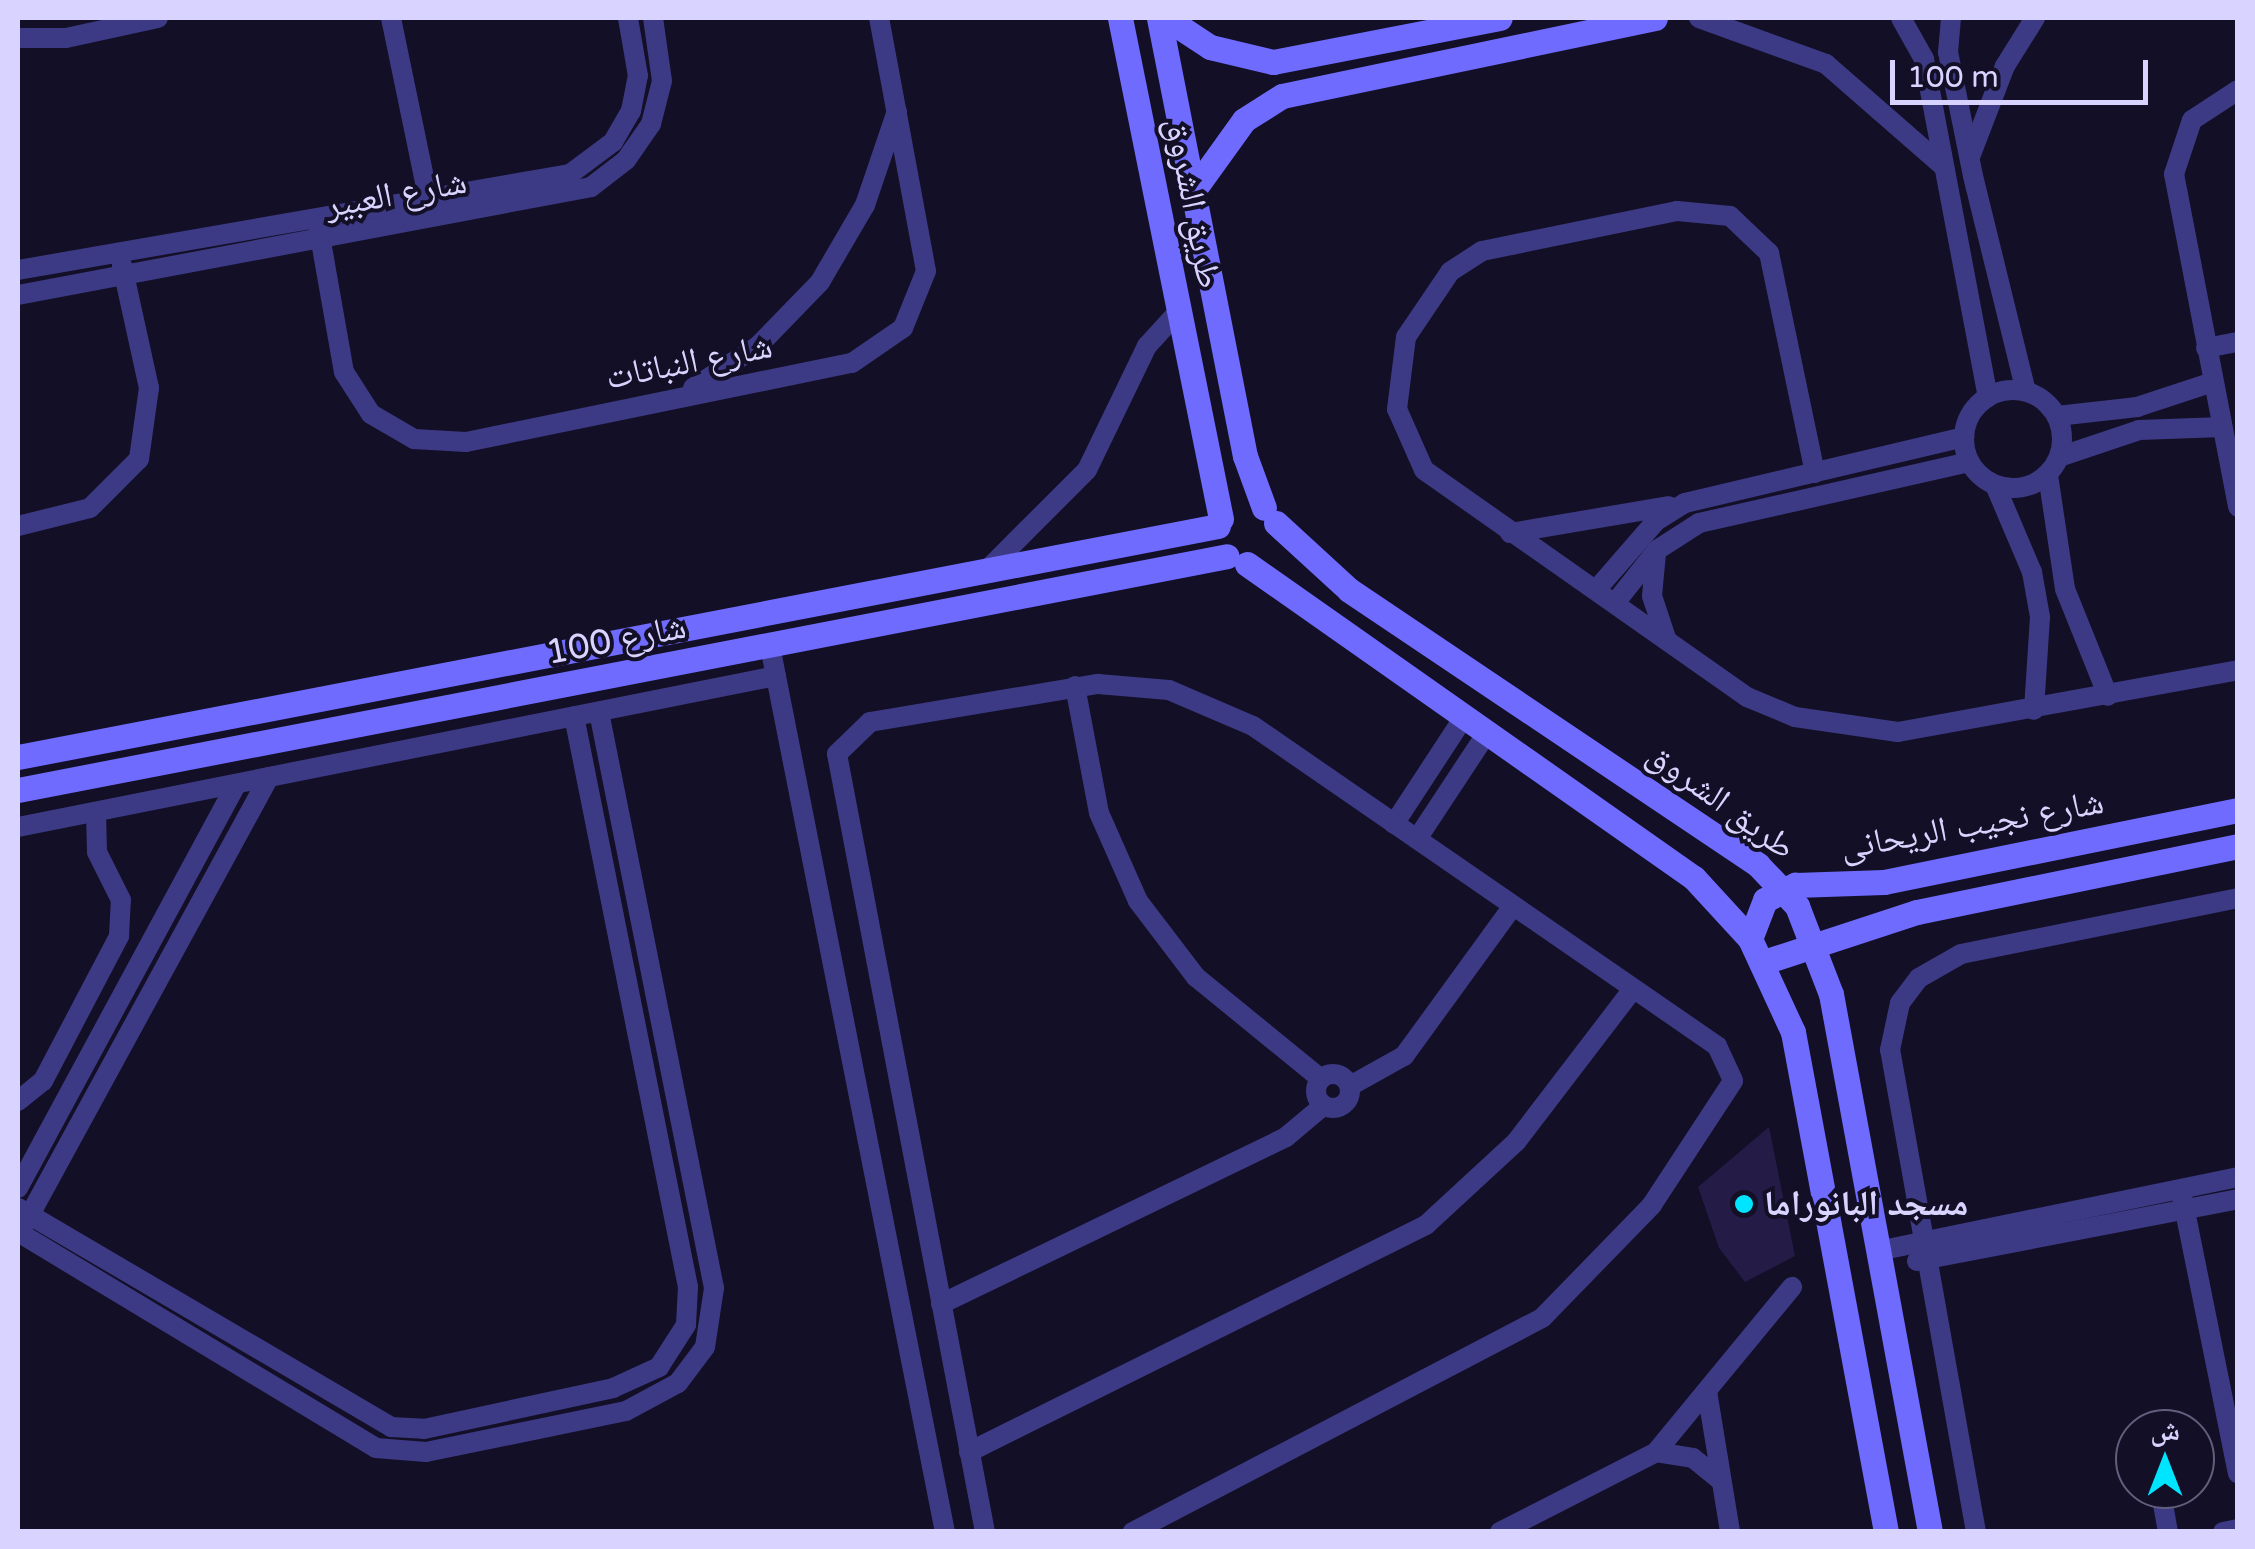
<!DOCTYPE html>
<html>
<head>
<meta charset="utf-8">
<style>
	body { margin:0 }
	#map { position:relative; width:2255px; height:1549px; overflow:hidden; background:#130f26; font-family:"Varela Round","Noto Naskh Arabic",sans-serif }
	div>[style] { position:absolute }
	.building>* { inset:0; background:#241b47 }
	.street>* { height:20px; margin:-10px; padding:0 10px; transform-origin:10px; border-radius:10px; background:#3d3a85 }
	.street>.ring { margin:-10px; padding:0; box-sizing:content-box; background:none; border:20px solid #3d3a85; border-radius:50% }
	.secondary>* { height:25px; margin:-12.5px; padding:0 12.5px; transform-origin:12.5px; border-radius:12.5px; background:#6f6bff }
	.dots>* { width:28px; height:28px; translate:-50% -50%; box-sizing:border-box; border:5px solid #130f26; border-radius:50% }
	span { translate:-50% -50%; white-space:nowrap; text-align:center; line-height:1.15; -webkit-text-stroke:8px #130f26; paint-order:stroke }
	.street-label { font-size:35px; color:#d9d4ff }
	.poi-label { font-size:35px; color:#d9d4ff; font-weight:700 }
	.left { translate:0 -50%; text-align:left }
	.frame { position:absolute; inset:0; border:20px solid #d9d4ff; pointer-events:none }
	.north { position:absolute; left:2115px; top:1409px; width:100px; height:100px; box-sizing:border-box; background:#130f26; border:2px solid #625e7d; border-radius:50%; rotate:0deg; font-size:28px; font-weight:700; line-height:40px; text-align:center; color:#d9d4ff }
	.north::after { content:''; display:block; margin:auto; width:35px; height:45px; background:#00e5ff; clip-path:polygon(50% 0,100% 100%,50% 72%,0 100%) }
	.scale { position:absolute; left:1890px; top:60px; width:258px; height:45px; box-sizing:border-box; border:5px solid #d9d4ff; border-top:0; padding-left:12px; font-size:30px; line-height:35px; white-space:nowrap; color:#d9d4ff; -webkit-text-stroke:8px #130f26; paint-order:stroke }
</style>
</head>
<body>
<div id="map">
	<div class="building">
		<div style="clip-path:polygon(1769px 1127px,1795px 1256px,1745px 1282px,1719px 1248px,1698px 1187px)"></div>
	</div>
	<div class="street">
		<div style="left:391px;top:18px;width:197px;rotate:78.3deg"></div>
		<div style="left:1699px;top:18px;width:135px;rotate:19.9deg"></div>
		<div style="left:1826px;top:64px;width:157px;rotate:41.1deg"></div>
		<div style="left:1901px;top:18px;width:47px;rotate:60.7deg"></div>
		<div style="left:1924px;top:59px;width:344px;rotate:79.3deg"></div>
		<div style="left:1951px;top:18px;width:34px;rotate:95deg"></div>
		<div style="left:1948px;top:52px;width:126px;rotate:78.6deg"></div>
		<div style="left:1973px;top:176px;width:222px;rotate:76.2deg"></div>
		<div style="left:18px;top:38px;width:48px"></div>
		<div style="left:66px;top:38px;width:94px;rotate:-12.3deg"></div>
		<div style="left:2238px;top:90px;width:55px;rotate:146.9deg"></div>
		<div style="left:2192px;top:120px;width:57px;rotate:108.4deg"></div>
		<div style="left:2174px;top:174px;width:339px;rotate:79.1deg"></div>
		<div style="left:1970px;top:157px;width:97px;rotate:-69deg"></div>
		<div style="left:2005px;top:66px;width:57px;rotate:-58deg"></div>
		<div style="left:317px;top:219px;width:155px;rotate:80deg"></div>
		<div style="left:344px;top:372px;width:50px;rotate:57.3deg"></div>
		<div style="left:371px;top:414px;width:50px;rotate:30.2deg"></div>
		<div style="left:414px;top:439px;width:52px;rotate:3.3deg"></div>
		<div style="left:466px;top:442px;width:394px;rotate:-11.6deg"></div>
		<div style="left:852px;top:363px;width:62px;rotate:-34.5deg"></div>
		<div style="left:903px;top:328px;width:61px;rotate:-68deg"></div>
		<div style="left:926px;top:271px;width:257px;rotate:-100.5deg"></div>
		<div style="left:18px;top:270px;width:560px;rotate:-9.87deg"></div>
		<div style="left:570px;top:174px;width:54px;rotate:-36.7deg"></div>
		<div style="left:613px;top:142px;width:36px;rotate:-60deg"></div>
		<div style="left:631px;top:111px;width:36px;rotate:-79deg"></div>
		<div style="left:638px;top:76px;width:59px;rotate:-99.8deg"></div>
		<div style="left:18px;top:295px;width:583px;rotate:-10.67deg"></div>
		<div style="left:591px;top:187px;width:44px;rotate:-37.6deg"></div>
		<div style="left:626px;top:160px;width:44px;rotate:-55.2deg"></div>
		<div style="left:651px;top:124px;width:44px;rotate:-75.7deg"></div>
		<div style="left:662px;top:81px;width:64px;rotate:-98.1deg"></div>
		<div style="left:2206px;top:348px;width:33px;rotate:-11deg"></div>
		<div style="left:693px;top:388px;width:77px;rotate:-32.9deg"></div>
		<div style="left:758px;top:346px;width:89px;rotate:-45.9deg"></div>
		<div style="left:820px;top:282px;width:89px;rotate:-59.7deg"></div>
		<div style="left:865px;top:205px;width:99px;rotate:-71.2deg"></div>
		<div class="ring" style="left:1964px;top:390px;width:78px;height:78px"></div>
		<div style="left:2057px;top:416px;width:81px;rotate:-6.4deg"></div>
		<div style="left:2137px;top:407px;width:80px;rotate:-18.2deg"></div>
		<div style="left:2059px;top:457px;width:84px;rotate:-18.6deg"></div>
		<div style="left:2139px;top:430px;width:83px;rotate:-2.1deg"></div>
		<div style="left:1815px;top:473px;width:225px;rotate:-101.8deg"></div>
		<div style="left:1769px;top:253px;width:54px;rotate:-136.5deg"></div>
		<div style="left:1730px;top:216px;width:53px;rotate:-174.6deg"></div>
		<div style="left:1677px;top:211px;width:199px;rotate:168.4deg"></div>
		<div style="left:1482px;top:251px;width:38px;rotate:147deg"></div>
		<div style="left:1450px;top:272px;width:78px;rotate:124.1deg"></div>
		<div style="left:1406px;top:337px;width:73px;rotate:97.1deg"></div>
		<div style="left:1397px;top:409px;width:67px;rotate:66.1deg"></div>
		<div style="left:1424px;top:470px;width:395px;rotate:35.1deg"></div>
		<div style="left:1747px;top:697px;width:52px;rotate:22.6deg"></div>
		<div style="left:1795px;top:717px;width:104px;rotate:8.3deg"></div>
		<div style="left:1898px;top:732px;width:346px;rotate:-10.3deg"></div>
		<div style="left:2048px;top:475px;width:115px;rotate:81.5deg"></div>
		<div style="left:2065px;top:589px;width:115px;rotate:68.1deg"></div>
		<div style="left:1995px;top:485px;width:95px;rotate:67deg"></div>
		<div style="left:2032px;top:572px;width:46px;rotate:79.9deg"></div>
		<div style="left:2040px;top:617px;width:93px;rotate:93.7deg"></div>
		<div style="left:18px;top:526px;width:74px;rotate:-14deg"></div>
		<div style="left:90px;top:508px;width:69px;rotate:-45deg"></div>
		<div style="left:139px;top:459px;width:72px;rotate:-82deg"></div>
		<div style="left:149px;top:388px;width:126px;rotate:-102.4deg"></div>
		<div style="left:1510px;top:533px;width:161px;rotate:-9.6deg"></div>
		<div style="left:1656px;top:553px;width:43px;rotate:95.3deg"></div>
		<div style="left:1652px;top:596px;width:47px;rotate:71.6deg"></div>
		<div style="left:987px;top:570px;width:141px;rotate:-45deg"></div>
		<div style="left:1087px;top:470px;width:138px;rotate:-64.2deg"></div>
		<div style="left:1147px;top:346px;width:47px;rotate:-47.6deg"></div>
		<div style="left:1596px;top:590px;width:91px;rotate:-49deg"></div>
		<div style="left:1656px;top:521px;width:34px;rotate:-32deg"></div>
		<div style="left:1685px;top:503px;width:287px;rotate:-13.3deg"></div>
		<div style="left:1615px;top:603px;width:68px;rotate:-51.6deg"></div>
		<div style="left:1657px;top:550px;width:50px;rotate:-32.7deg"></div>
		<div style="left:1699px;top:523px;width:277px;rotate:-12.7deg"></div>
		<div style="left:770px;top:646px;width:903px;rotate:78.83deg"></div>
		<div style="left:1075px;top:686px;width:129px;rotate:79.3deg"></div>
		<div style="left:1099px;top:813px;width:96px;rotate:66.1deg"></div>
		<div style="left:1138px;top:901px;width:96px;rotate:52.7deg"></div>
		<div style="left:1196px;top:977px;width:161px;rotate:39.2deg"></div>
		<div style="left:1394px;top:824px;width:128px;rotate:-56.8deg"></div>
		<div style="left:18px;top:827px;width:773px;rotate:-11.27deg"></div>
		<div style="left:1417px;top:839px;width:127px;rotate:-56.6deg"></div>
		<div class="ring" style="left:1316px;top:1074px;width:14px;height:14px"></div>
		<div style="left:1350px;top:1086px;width:62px;rotate:-29.1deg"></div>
		<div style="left:1404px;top:1056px;width:185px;rotate:-54deg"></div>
		<div style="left:18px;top:1101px;width:32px;rotate:-39deg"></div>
		<div style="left:43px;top:1081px;width:164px;rotate:-62.3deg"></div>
		<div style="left:119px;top:936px;width:36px;rotate:-87deg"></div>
		<div style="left:121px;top:900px;width:54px;rotate:-116.6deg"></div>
		<div style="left:97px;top:852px;width:40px;rotate:-91.4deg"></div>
		<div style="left:18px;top:1188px;width:459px;rotate:-61.6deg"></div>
		<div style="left:2182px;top:1196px;width:283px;rotate:78.6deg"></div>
		<div style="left:18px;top:1208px;width:433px;rotate:30.4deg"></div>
		<div style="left:391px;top:1427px;width:33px;rotate:3deg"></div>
		<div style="left:424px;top:1429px;width:193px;rotate:-12.2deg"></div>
		<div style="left:613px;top:1388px;width:51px;rotate:-24.5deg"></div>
		<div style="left:659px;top:1367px;width:50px;rotate:-57.3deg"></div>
		<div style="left:686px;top:1325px;width:38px;rotate:-87deg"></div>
		<div style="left:688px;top:1287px;width:582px;rotate:-101.29deg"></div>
		<div style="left:26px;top:1222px;width:507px;rotate:-61.36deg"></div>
		<div style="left:18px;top:1232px;width:418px;rotate:31.1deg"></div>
		<div style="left:376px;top:1448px;width:50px;rotate:4.6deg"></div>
		<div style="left:426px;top:1452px;width:204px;rotate:-11.6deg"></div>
		<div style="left:626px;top:1411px;width:59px;rotate:-28.3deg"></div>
		<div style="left:678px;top:1383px;width:45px;rotate:-53.1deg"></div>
		<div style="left:705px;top:1347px;width:60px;rotate:-81.3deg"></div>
		<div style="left:714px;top:1288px;width:587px;rotate:-101.29deg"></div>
		<div style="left:1878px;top:1251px;width:368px;rotate:-11.6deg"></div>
		<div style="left:1917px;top:1261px;width:327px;rotate:-10.9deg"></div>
		<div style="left:941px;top:1304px;width:383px;rotate:-25.8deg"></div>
		<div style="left:1286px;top:1137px;width:48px;rotate:-40deg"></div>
		<div style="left:1707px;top:1391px;width:143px;rotate:80.7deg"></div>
		<div style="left:969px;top:1452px;width:510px;rotate:-26.41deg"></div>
		<div style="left:1426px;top:1225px;width:122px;rotate:-42.7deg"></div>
		<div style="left:1516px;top:1142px;width:193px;rotate:-52.6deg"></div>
		<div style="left:1656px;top:1452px;width:37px;rotate:9deg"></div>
		<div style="left:1693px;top:1458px;width:36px;rotate:39deg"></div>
		<div style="left:2163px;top:1504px;width:28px;rotate:80deg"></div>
		<div style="left:985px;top:1532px;width:792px;rotate:-100.77deg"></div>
		<div style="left:837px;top:754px;width:46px;rotate:-44.1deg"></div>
		<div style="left:870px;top:722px;width:231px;rotate:-9.5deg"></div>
		<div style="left:1098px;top:684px;width:71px;rotate:4.8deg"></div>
		<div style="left:1169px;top:690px;width:91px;rotate:23.2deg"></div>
		<div style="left:1253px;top:726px;width:564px;rotate:34.59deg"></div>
		<div style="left:1717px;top:1046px;width:38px;rotate:65deg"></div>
		<div style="left:1733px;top:1081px;width:148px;rotate:123.2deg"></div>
		<div style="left:1652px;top:1205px;width:158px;rotate:134.2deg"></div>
		<div style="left:1542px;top:1318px;width:462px;rotate:152.4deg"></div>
		<div style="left:1500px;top:1532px;width:175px;rotate:-27.1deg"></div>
		<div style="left:1656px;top:1452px;width:214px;rotate:-50.5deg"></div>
		<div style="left:1976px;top:1532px;width:490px;rotate:-100.1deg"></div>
		<div style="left:1890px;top:1050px;width:48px;rotate:-78deg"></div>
		<div style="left:1900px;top:1003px;width:31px;rotate:-53deg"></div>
		<div style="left:1919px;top:978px;width:48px;rotate:-29.7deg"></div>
		<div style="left:1961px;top:954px;width:283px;rotate:-11.4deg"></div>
		<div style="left:2223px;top:1532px;width:15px;rotate:-11deg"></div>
	</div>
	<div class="secondary">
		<div style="left:1120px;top:18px;width:511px;rotate:78.6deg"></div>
		<div style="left:1159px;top:18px;width:446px;rotate:78.9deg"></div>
		<div style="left:1245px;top:456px;width:55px;rotate:69.9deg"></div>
		<div style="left:1166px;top:18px;width:53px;rotate:33.4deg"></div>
		<div style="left:1210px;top:47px;width:65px;rotate:13.4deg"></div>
		<div style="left:1273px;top:62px;width:231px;rotate:-11deg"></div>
		<div style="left:1193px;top:191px;width:87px;rotate:-54.3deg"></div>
		<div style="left:1244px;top:120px;width:45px;rotate:-32.3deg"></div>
		<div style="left:1282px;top:96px;width:381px;rotate:-11.8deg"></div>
		<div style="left:1276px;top:523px;width:99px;rotate:42.5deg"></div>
		<div style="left:1349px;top:590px;width:493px;rotate:33.9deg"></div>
		<div style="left:1758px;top:865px;width:57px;rotate:46.4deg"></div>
		<div style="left:1797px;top:906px;width:94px;rotate:68.9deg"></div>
		<div style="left:1831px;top:994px;width:547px;rotate:79.57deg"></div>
		<div style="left:1247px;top:564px;width:546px;rotate:35.09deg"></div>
		<div style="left:1694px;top:878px;width:83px;rotate:47.4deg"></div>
		<div style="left:1750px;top:939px;width:102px;rotate:65.2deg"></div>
		<div style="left:1793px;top:1032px;width:509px;rotate:79.46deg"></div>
		<div style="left:18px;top:757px;width:1222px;rotate:-10.9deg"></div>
		<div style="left:18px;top:790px;width:1231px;rotate:-10.95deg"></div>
		<div style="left:1750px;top:939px;width:42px;rotate:-69deg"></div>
		<div style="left:1765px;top:900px;width:34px;rotate:-27deg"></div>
		<div style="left:1795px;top:885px;width:89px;rotate:-1.9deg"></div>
		<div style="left:1884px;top:882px;width:361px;rotate:-11.5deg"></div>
		<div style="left:1764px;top:962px;width:161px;rotate:-18.1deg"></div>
		<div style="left:1917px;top:912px;width:328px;rotate:-11.6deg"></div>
	</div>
	<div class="dots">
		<div style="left:1744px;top:1204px;background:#00e5ff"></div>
	</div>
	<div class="street-label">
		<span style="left:396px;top:194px;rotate:-10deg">شارع العبير</span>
		<span style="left:1193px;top:203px;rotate:79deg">طريق الشروق</span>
		<span style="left:689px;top:362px;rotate:-11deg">شارع النباتات</span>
		<span style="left:616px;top:640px;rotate:-11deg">شارع 100</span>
		<span style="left:1721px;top:801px;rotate:36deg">طريق الشروق</span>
		<span style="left:1972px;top:825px;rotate:-10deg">شارع نجيب الريحانى</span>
	</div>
	<div class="poi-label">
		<span class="left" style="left:1764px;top:1204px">مسجد البانوراما</span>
	</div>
	<div class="frame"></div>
	<div class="north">ش</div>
	<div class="scale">100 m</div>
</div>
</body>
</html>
